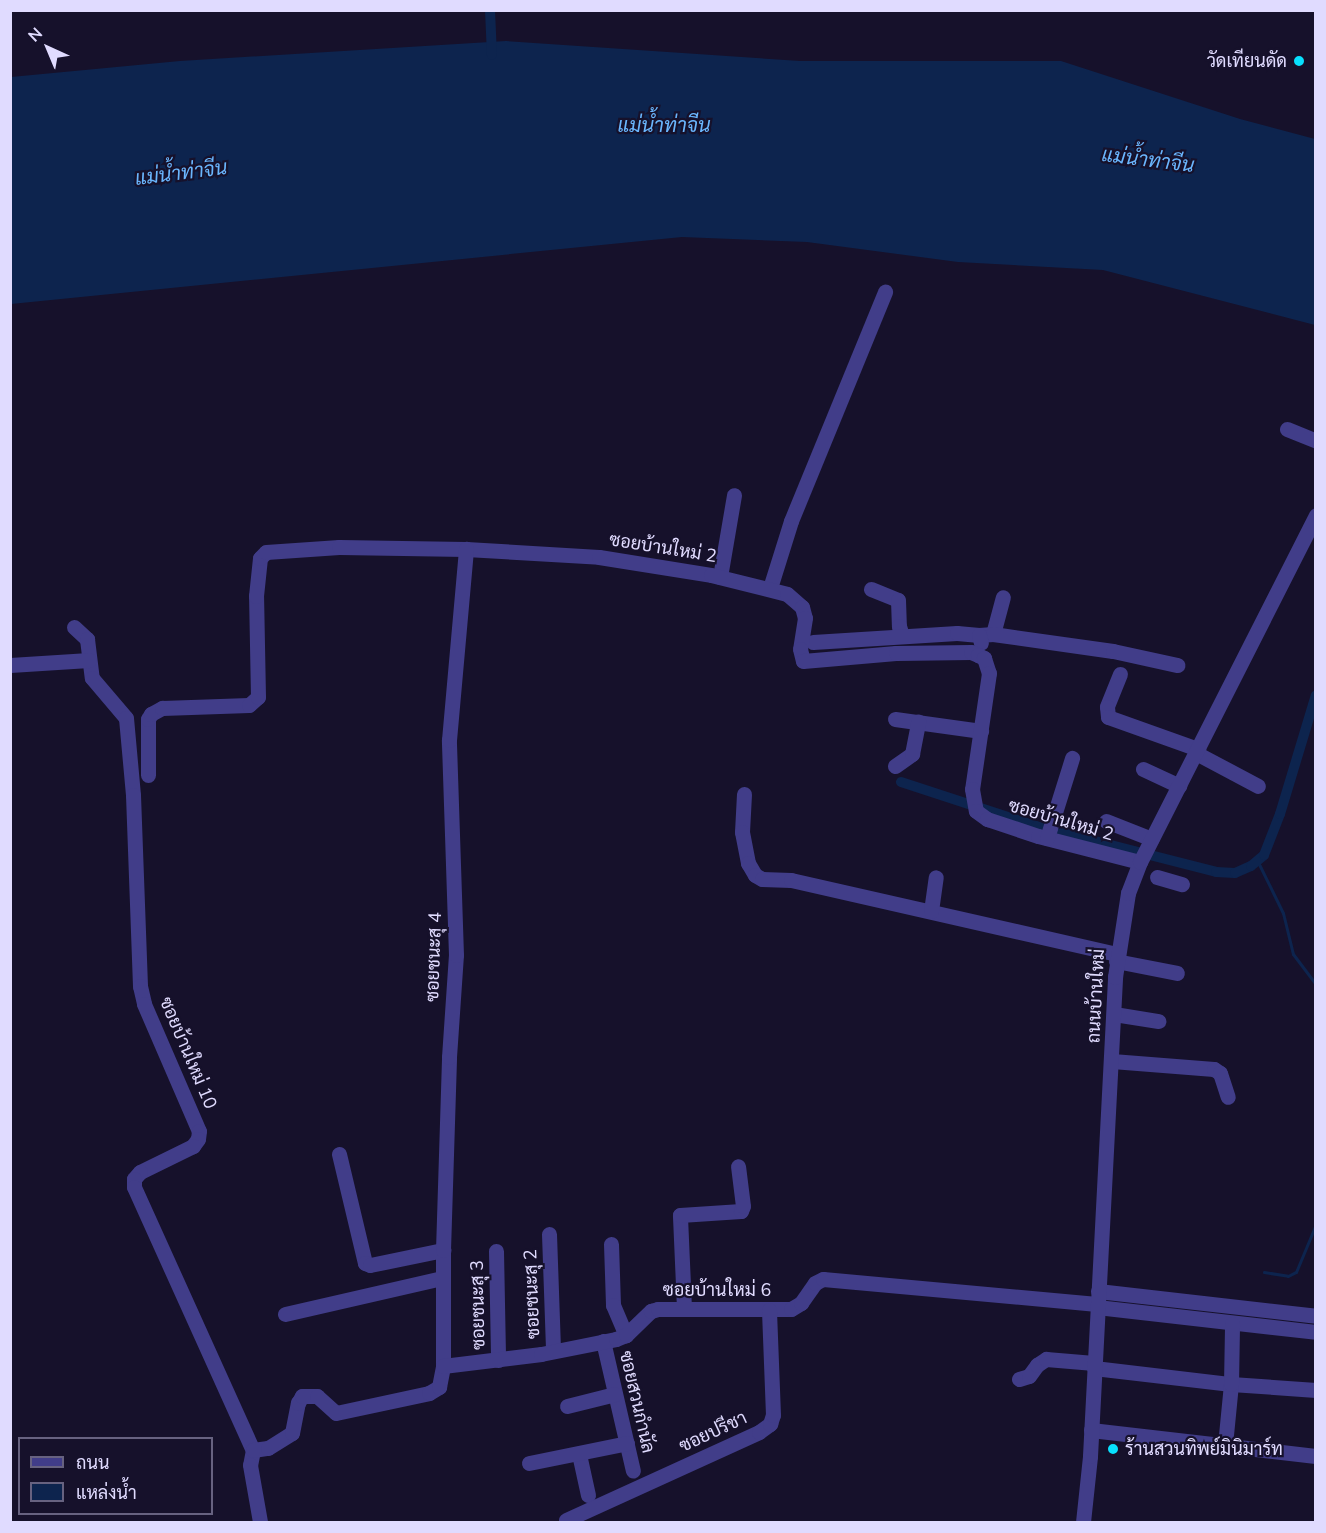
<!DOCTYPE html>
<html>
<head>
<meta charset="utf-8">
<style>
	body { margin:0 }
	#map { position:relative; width:1326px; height:1533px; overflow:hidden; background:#16112b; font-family:"Nunito Sans",Sarabun,sans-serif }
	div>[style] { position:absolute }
	.water>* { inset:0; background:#0d244e }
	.stream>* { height:3px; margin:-1.5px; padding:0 1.5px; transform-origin:1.5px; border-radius:1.5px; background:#0d244e }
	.canal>* { height:10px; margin:-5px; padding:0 5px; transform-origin:5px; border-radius:5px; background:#0d244e }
	.minor>* { height:15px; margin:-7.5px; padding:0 7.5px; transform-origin:7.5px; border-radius:7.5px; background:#413d89 }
	.dots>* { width:16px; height:16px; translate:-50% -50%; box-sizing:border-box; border:3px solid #16112b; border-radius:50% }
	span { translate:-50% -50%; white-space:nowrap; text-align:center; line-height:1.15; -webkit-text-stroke:4.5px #16112b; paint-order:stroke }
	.poi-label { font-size:18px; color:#e0dbff }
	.right { translate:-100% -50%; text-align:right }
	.left { translate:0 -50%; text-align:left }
	.street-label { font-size:18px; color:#e0dbff }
	.water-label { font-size:20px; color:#6ab6fe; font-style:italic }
	.frame { position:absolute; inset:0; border:12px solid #e0dbff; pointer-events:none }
	.legend { position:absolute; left:18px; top:1437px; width:195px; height:78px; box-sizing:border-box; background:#16112b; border:2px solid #676280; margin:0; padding:8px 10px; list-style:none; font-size:18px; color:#e0dbff }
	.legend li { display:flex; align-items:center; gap:12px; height:30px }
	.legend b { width:30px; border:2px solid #676280 }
	.north { position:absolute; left:18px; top:18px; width:60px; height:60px; -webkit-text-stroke:4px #16112b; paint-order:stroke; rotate:316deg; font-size:16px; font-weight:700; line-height:24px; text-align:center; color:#e0dbff }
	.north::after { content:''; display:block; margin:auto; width:21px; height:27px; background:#e0dbff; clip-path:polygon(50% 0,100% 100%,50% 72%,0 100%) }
</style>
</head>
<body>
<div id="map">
	<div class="water">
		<div style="clip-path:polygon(506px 41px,800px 61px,1061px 61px,1240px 119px,1315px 139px,1315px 325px,1103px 270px,958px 262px,807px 242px,682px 237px,11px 304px,11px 77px,180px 61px)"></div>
	</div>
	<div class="stream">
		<div style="left:1257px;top:860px;width:59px;rotate:63.9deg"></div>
		<div style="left:1283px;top:913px;width:42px;rotate:76.3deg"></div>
		<div style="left:1293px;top:954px;width:39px;rotate:53deg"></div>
		<div style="left:1264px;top:1272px;width:24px;rotate:9deg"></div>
		<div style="left:1288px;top:1276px;width:9px;rotate:-27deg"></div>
		<div style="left:1296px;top:1272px;width:52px;rotate:-67.4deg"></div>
	</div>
	<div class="canal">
		<div style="left:490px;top:10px;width:45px;rotate:87.5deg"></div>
		<div style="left:901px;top:782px;width:142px;rotate:18.1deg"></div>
		<div style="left:1036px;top:826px;width:186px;rotate:14.3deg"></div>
		<div style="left:1216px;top:872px;width:19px;rotate:3deg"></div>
		<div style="left:1235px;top:873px;width:17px;rotate:-24deg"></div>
		<div style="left:1251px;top:866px;width:17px;rotate:-40deg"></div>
		<div style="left:1264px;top:855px;width:44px;rotate:-68.7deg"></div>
		<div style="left:1280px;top:814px;width:124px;rotate:-73.2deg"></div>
	</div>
	<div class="minor">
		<div style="left:1287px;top:429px;width:31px;rotate:22deg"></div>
		<div style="left:720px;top:577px;width:83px;rotate:-80.3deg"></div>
		<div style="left:770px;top:588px;width:70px;rotate:-72.6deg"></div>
		<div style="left:791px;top:521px;width:248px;rotate:-67.7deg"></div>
		<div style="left:871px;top:589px;width:29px;rotate:22deg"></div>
		<div style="left:898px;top:600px;width:26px;rotate:88deg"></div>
		<div style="left:899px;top:626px;width:10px;rotate:73deg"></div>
		<div style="left:74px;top:627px;width:18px;rotate:43deg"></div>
		<div style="left:87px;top:639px;width:39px;rotate:83deg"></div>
		<div style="left:92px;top:678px;width:52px;rotate:49.6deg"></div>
		<div style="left:126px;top:718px;width:77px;rotate:84.8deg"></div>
		<div style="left:133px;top:795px;width:191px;rotate:87.9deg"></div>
		<div style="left:140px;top:986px;width:18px;rotate:77deg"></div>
		<div style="left:144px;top:1004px;width:138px;rotate:66.6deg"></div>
		<div style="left:199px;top:1131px;width:8px;rotate:97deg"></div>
		<div style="left:198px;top:1139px;width:9px;rotate:126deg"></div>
		<div style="left:193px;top:1146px;width:59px;rotate:153.9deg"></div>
		<div style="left:140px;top:1172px;width:9px;rotate:131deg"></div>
		<div style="left:134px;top:1179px;width:8px;rotate:90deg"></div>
		<div style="left:134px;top:1187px;width:289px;rotate:65.7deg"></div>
		<div style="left:253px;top:1450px;width:15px;rotate:101deg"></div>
		<div style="left:250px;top:1465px;width:58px;rotate:80deg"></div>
		<div style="left:993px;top:634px;width:38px;rotate:-75deg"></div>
		<div style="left:979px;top:635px;width:14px;rotate:-4deg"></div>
		<div style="left:993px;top:634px;width:121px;rotate:8.1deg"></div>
		<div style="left:1113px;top:651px;width:66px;rotate:12.3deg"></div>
		<div style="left:813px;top:642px;width:144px;rotate:-3.6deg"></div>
		<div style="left:957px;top:633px;width:22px;rotate:5deg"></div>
		<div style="left:979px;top:635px;width:8px;rotate:76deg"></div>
		<div style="left:10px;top:665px;width:79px;rotate:-3.6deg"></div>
		<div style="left:1120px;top:674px;width:35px;rotate:112deg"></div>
		<div style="left:1107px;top:707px;width:10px;rotate:84deg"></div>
		<div style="left:1108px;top:717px;width:96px;rotate:19.6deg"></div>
		<div style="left:895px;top:719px;width:87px;rotate:7.9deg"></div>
		<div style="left:1196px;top:753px;width:70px;rotate:28deg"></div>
		<div style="left:895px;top:766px;width:21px;rotate:-35deg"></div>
		<div style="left:912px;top:754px;width:33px;rotate:-79deg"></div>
		<div style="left:1143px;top:769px;width:40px;rotate:25deg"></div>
		<div style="left:148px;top:775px;width:56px;rotate:-90deg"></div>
		<div style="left:148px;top:719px;width:6px;rotate:-59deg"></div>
		<div style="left:151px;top:714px;width:13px;rotate:-29deg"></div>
		<div style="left:162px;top:708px;width:87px;rotate:-2deg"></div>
		<div style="left:249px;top:705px;width:12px;rotate:-42deg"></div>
		<div style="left:258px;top:697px;width:101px;rotate:-91.1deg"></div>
		<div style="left:256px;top:596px;width:38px;rotate:-84deg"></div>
		<div style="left:260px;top:558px;width:8px;rotate:-45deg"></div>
		<div style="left:266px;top:552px;width:73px;rotate:-3.9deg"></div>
		<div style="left:339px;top:547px;width:127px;rotate:0.9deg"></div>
		<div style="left:466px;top:549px;width:133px;rotate:3.4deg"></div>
		<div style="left:599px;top:557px;width:113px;rotate:9.1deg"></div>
		<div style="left:711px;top:575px;width:78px;rotate:14deg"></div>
		<div style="left:787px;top:594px;width:20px;rotate:41deg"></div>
		<div style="left:802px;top:607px;width:11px;rotate:75deg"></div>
		<div style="left:805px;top:618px;width:31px;rotate:99deg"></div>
		<div style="left:800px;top:649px;width:12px;rotate:76deg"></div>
		<div style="left:803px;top:661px;width:93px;rotate:-4.9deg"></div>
		<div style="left:896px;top:653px;width:75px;rotate:-0.8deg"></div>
		<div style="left:971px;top:652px;width:8px;rotate:23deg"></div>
		<div style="left:978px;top:655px;width:7px;rotate:27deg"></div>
		<div style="left:984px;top:658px;width:16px;rotate:72deg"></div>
		<div style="left:989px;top:673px;width:117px;rotate:98.3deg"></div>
		<div style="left:972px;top:789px;width:22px;rotate:80deg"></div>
		<div style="left:976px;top:811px;width:14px;rotate:36deg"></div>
		<div style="left:987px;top:819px;width:54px;rotate:18.4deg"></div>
		<div style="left:1038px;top:836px;width:105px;rotate:14.3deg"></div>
		<div style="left:744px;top:794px;width:38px;rotate:93deg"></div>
		<div style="left:742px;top:832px;width:32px;rotate:79deg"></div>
		<div style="left:748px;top:863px;width:14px;rotate:60deg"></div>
		<div style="left:755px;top:875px;width:8px;rotate:30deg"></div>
		<div style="left:762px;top:879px;width:29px;rotate:2deg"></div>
		<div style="left:791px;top:880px;width:334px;rotate:12.8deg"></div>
		<div style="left:1106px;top:821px;width:49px;rotate:21.4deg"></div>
		<div style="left:1047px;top:838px;width:84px;rotate:-72.6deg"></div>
		<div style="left:1157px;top:877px;width:26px;rotate:16deg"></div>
		<div style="left:931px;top:911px;width:34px;rotate:-82deg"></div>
		<div style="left:1116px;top:961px;width:62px;rotate:11.1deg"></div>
		<div style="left:1114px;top:1014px;width:45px;rotate:9deg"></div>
		<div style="left:1112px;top:1061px;width:102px;rotate:4.5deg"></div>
		<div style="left:1214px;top:1069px;width:7px;rotate:34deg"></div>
		<div style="left:1220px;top:1073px;width:25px;rotate:72deg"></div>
		<div style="left:339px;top:1154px;width:112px;rotate:76.6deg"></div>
		<div style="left:365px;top:1263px;width:5px;rotate:22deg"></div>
		<div style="left:370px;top:1265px;width:75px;rotate:-11.6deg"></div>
		<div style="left:549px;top:1234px;width:117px;rotate:88deg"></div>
		<div style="left:611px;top:1244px;width:61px;rotate:88.1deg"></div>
		<div style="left:613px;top:1305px;width:33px;rotate:67deg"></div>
		<div style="left:496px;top:1251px;width:109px;rotate:88.9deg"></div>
		<div style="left:1098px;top:1291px;width:219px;rotate:6.5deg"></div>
		<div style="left:1097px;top:1307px;width:220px;rotate:6.5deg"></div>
		<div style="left:684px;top:1308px;width:93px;rotate:-92.5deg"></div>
		<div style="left:680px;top:1215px;width:61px;rotate:-3.8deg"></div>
		<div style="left:741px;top:1211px;width:5px;rotate:-68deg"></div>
		<div style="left:743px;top:1206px;width:40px;rotate:-97.1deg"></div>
		<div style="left:285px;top:1314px;width:161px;rotate:-12.9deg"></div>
		<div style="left:603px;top:1341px;width:133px;rotate:77deg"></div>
		<div style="left:443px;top:1366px;width:116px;rotate:-90deg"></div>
		<div style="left:443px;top:1250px;width:193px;rotate:-88.2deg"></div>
		<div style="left:449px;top:1057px;width:102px;rotate:-86.1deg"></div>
		<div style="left:456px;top:955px;width:215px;rotate:-91.9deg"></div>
		<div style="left:449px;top:740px;width:192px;rotate:-84.9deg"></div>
		<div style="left:1094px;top:1368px;width:138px;rotate:6.7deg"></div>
		<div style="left:1231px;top:1384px;width:85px;rotate:4deg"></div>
		<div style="left:1019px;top:1379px;width:10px;rotate:-17deg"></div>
		<div style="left:1029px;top:1376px;width:14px;rotate:-54deg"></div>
		<div style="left:1037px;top:1365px;width:11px;rotate:-34deg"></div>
		<div style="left:1046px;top:1359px;width:48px;rotate:4.8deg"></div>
		<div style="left:567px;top:1406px;width:49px;rotate:-14deg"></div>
		<div style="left:1091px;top:1430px;width:226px;rotate:6.6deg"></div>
		<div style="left:1225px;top:1445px;width:61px;rotate:-84.4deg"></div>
		<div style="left:1231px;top:1384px;width:60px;rotate:-89deg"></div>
		<div style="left:253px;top:1450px;width:15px;rotate:-8deg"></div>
		<div style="left:268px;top:1448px;width:28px;rotate:-32deg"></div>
		<div style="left:292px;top:1433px;width:31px;rotate:-79deg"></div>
		<div style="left:298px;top:1403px;width:8px;rotate:-60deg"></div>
		<div style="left:302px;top:1396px;width:15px"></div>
		<div style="left:317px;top:1396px;width:25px;rotate:42deg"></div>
		<div style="left:336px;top:1413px;width:95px;rotate:-12.1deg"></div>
		<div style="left:429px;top:1393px;width:12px;rotate:-31deg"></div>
		<div style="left:439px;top:1387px;width:21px;rotate:-79deg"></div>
		<div style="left:443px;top:1366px;width:99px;rotate:-7deg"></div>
		<div style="left:541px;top:1354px;width:76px;rotate:-11.3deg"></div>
		<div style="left:616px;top:1339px;width:11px;rotate:-22deg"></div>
		<div style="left:626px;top:1335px;width:35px;rotate:-44deg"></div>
		<div style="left:651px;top:1311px;width:7px;rotate:-16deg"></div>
		<div style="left:658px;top:1309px;width:133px"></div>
		<div style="left:791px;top:1309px;width:12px;rotate:-31deg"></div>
		<div style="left:801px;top:1303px;width:24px;rotate:-55deg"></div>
		<div style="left:815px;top:1283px;width:9px;rotate:-27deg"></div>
		<div style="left:823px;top:1279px;width:275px;rotate:5.2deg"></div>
		<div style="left:579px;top:1454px;width:42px;rotate:77.6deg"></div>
		<div style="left:529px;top:1463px;width:100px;rotate:-11.5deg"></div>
		<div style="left:566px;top:1520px;width:212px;rotate:-24.5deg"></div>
		<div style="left:759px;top:1432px;width:14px;rotate:-36deg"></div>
		<div style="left:770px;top:1424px;width:9px;rotate:-72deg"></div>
		<div style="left:773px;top:1415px;width:105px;rotate:-92.2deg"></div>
		<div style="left:1083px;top:1522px;width:66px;rotate:-83.9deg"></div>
		<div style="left:1090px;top:1456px;width:480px;rotate:-87deg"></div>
		<div style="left:1115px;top:977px;width:85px;rotate:-81.2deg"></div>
		<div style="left:1128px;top:893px;width:33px;rotate:-69deg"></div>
		<div style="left:1140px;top:862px;width:389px;rotate:-63.1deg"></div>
	</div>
	<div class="dots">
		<div style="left:1299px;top:61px;background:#08e0fe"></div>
		<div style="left:1113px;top:1449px;background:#08e0fe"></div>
	</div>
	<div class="poi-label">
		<span class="right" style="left:1287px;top:61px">วัดเทียนดัด</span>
		<span class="left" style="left:1125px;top:1449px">ร้านสวนทิพย์มินิมาร์ท</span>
	</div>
	<div class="street-label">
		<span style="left:663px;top:548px;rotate:9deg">ซอยบ้านใหม่ 2</span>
		<span style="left:1061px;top:820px;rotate:16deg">ซอยบ้านใหม่ 2</span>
		<span style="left:434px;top:957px;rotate:-88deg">ซอยชนะสุ 4</span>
		<span style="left:1096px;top:996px;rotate:-87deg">ถนนบ้านใหม่</span>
		<span style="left:188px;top:1053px;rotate:67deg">ซอยบ้านใหม่ 10</span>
		<span style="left:717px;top:1290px">ซอยบ้านใหม่ 6</span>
		<span style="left:532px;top:1294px;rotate:-92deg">ซอยชนะสุ 2</span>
		<span style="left:478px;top:1305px;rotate:-91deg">ซอยชนะสุ 3</span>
		<span style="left:637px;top:1402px;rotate:77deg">ซอยสวนกำนัล</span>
		<span style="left:713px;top:1432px;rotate:-25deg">ซอยปรีชา</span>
	</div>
	<div class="water-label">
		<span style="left:664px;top:125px">แม่น้ำท่าจีน</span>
		<span style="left:1148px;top:160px;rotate:7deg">แม่น้ำท่าจีน</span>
		<span style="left:181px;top:173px;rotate:-7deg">แม่น้ำท่าจีน</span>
	</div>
	<div class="frame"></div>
	<ul class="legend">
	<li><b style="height:8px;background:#413d89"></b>ถนน</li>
	<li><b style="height:16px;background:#0d244e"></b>แหล่งน้ำ</li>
	</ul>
	<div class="north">N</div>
</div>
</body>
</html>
